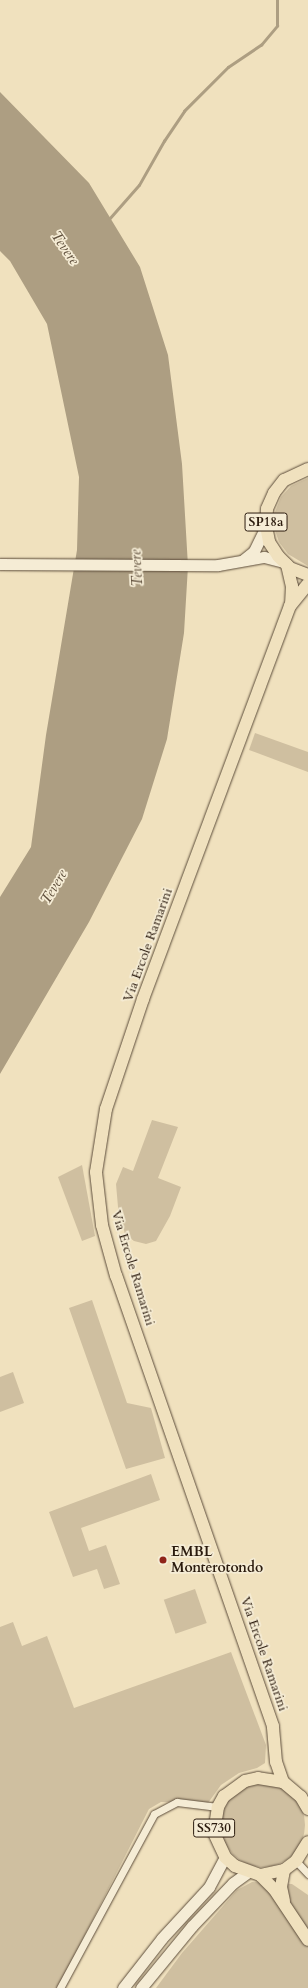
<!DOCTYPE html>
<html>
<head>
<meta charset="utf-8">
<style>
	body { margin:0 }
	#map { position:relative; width:308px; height:1988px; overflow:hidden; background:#f0e1be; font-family:Cardo,serif }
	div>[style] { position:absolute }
	.green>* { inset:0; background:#cfbfa0; transform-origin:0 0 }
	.round { border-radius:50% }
	.water>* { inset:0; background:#ad9e82 }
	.stream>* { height:2.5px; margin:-1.25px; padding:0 1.25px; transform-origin:1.25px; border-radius:1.25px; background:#ad9e82 }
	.roads { filter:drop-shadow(0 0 1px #5c4c3a) drop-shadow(0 0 1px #5c4c3a) }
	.minor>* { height:7px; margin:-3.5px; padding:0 3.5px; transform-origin:3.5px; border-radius:3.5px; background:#f5ecd5 }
	.secondary>* { height:11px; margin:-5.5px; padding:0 5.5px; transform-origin:5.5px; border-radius:5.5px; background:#f5ecd5 }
	.primary>* { height:12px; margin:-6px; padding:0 6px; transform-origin:6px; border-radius:6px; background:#f0e1be }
	.dots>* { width:11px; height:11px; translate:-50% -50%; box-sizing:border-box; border:2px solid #f5ecd5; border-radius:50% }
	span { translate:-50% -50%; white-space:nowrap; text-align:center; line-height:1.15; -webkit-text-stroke:3.5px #f5ecd5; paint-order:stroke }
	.shield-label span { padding:1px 3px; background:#f5ecd5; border:1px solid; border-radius:3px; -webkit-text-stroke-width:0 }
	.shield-label { font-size:13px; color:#2b1b0e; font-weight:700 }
	.street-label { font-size:14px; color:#2b1b0e }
	.poi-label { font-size:14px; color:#2b1b0e; font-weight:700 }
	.left { translate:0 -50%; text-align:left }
	.water-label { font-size:15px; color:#5f4f3c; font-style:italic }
</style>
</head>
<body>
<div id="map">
	<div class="green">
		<div style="clip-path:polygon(308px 478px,308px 566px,288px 554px,279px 542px,274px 527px,275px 512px,281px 497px,291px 486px)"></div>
		<div style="clip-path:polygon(255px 733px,308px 752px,308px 772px,249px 750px)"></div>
		<div style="clip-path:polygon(152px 1120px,178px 1127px,158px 1178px,181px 1187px,170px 1216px,156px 1241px,146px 1244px,134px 1241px,125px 1234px,118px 1207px,116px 1184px,123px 1167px,133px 1171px)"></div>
		<div style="clip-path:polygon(82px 1165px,95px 1236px,82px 1241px,58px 1177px)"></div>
		<div style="clip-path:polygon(92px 1300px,127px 1403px,151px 1408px,165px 1458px,126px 1469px,69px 1308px)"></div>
		<div style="clip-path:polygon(13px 1372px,24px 1403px,0 1412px,0 1377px)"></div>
		<div style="clip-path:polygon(151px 1474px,160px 1500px,81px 1528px,89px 1551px,106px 1545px,120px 1584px,104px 1589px,97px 1569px,73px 1577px,49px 1512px)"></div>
		<div style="left:195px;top:1589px;width:36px;height:33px;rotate:71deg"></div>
		<div style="clip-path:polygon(13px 1622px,22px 1646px,47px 1636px,74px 1708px,231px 1652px,266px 1745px,265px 1763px,257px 1768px,239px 1773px,221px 1785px,208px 1803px,161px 1802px,149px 1809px,58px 1988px,0 1988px,0 1627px)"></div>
		<div class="round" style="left:221px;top:1783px;width:84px;height:84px"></div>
		<div style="clip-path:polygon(252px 1882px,292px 1884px,308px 1895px,308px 1988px,156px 1988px,182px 1953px,237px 1890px)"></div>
	</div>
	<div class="water">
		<div style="clip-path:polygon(0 92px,89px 183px,140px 267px,168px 355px,182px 464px,188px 566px,184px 633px,167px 739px,142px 819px,89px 922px,0 1074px,0 897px,31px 847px,46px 735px,77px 550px,79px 477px,47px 324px,10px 261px,0 251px)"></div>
	</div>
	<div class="stream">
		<div style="left:109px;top:219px;width:45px;rotate:-48.6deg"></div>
		<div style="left:139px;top:185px;width:51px;rotate:-60.4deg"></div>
		<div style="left:164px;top:141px;width:36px;rotate:-56deg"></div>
		<div style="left:184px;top:111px;width:62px;rotate:-45deg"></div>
		<div style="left:228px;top:67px;width:40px;rotate:-34deg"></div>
		<div style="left:261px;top:45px;width:25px;rotate:-50deg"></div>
		<div style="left:277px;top:26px;width:26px;rotate:-90deg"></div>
	</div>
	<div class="roads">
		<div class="minor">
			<div style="left:296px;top:1861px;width:18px;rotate:47deg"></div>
			<div style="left:60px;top:1988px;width:198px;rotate:-61.6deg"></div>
			<div style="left:154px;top:1814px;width:26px;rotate:-28deg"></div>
			<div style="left:177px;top:1802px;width:41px;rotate:7deg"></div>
		</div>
		<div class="secondary">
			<div style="left:243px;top:560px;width:14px;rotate:-39deg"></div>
			<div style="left:254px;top:551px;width:28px;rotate:-64deg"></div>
			<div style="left:0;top:564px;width:218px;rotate:0.3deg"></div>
			<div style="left:218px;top:565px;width:47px;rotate:-9.9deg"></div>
			<div style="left:264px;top:557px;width:21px;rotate:14deg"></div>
			<div style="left:123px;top:1988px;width:63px;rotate:-52deg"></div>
			<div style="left:162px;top:1938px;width:69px;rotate:-47.3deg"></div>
			<div style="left:209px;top:1887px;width:34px;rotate:-62deg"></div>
			<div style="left:141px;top:1988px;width:80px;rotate:-50.6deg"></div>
			<div style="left:192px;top:1926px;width:59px;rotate:-46.4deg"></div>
			<div style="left:233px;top:1883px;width:17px;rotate:-36deg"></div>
		</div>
		<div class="primary">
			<div style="left:308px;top:469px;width:26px;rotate:155deg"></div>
			<div style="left:284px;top:480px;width:16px;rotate:128deg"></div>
			<div style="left:274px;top:493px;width:17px;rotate:114deg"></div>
			<div style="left:267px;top:509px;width:17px;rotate:93deg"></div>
			<div style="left:266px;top:526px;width:16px;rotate:79deg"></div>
			<div style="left:269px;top:542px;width:17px;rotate:57deg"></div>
			<div style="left:278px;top:556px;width:17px;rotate:45deg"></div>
			<div style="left:290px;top:568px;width:19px;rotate:21deg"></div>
			<div style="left:287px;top:565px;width:22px;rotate:77deg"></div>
			<div style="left:292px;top:586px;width:17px;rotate:93deg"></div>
			<div style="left:283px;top:1782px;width:21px;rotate:-109deg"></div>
			<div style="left:276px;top:1762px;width:36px;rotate:-95deg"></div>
			<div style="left:273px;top:1726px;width:477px;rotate:-109.2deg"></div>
			<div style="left:116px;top:1276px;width:53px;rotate:-105.4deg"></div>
			<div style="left:102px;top:1225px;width:53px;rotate:-96.5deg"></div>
			<div style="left:96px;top:1172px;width:64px;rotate:-81deg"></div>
			<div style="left:106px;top:1109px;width:116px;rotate:-71.4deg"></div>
			<div style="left:143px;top:999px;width:420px;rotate:-69.5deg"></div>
			<div style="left:290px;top:606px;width:28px;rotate:-51deg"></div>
			<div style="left:308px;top:1809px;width:14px;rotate:-120deg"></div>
			<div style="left:301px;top:1797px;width:23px;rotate:-140deg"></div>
			<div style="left:283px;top:1782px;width:25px;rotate:-171deg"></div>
			<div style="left:258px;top:1778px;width:13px;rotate:167deg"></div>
			<div style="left:245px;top:1781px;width:26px;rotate:144deg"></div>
			<div style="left:224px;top:1796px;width:13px;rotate:119deg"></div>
			<div style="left:218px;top:1807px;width:26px;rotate:99deg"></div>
			<div style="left:214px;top:1833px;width:26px;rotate:65deg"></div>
			<div style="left:225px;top:1857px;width:13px;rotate:42deg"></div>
			<div style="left:235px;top:1866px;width:27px;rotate:20deg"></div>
			<div style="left:260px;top:1875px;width:25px;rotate:-12deg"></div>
			<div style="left:284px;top:1870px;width:15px;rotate:-37deg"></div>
			<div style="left:296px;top:1861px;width:22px;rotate:-58deg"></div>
			<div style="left:260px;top:1875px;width:20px;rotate:45deg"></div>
			<div style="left:274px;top:1889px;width:61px;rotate:56.3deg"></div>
			<div style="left:284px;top:1901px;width:14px;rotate:-102deg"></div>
			<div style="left:281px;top:1887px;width:17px;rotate:-80deg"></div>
		</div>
	</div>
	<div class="dots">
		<div style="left:163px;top:1560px;background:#8f2418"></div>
	</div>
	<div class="shield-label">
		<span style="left:266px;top:522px">SP18a</span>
		<span style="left:214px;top:1828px">SS730</span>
	</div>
	<div class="street-label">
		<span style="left:148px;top:945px;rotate:-70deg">Via Ercole Ramarini</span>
		<span style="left:133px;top:1268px;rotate:73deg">Via Ercole Ramarini</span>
		<span style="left:264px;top:1654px;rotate:71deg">Via Ercole Ramarini</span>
	</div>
	<div class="poi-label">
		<span class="left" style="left:171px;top:1560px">EMBL<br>Monterotondo</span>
	</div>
	<div class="water-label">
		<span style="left:65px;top:248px;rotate:55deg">Tevere</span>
		<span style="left:137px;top:568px;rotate:-93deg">Tevere</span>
		<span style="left:54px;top:887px;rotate:-59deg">Tevere</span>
	</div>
</div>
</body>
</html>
